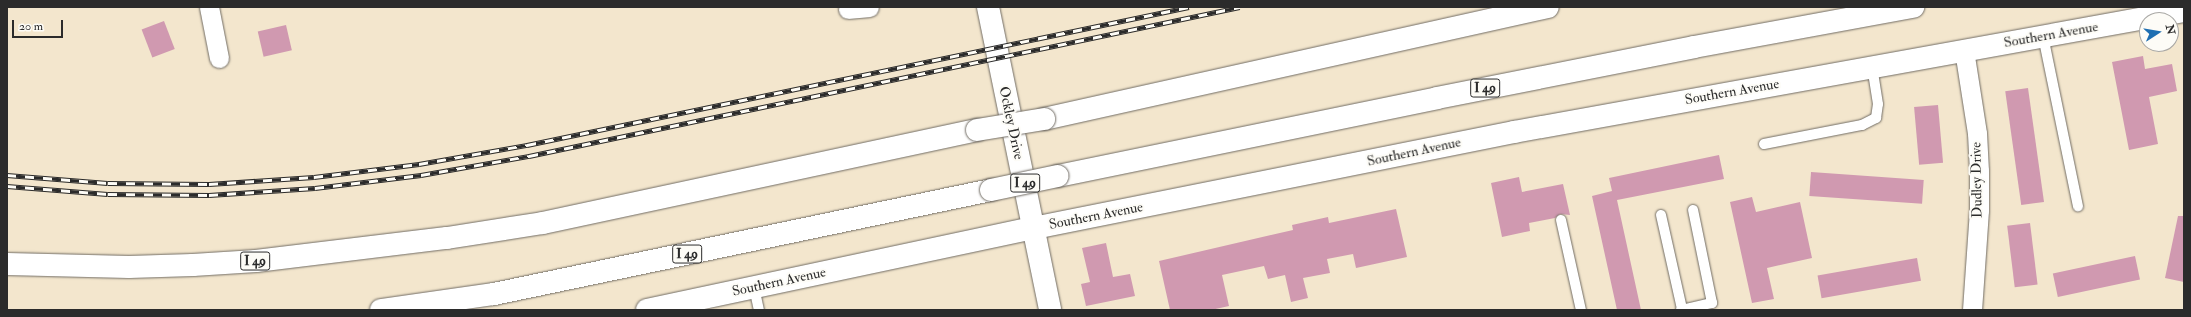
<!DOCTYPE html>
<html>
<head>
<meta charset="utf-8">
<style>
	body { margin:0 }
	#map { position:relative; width:2191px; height:317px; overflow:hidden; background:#f3e6cd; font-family:"IM FELL Double Pica",serif }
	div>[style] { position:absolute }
	.building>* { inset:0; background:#d099b0; transform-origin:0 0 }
	.roads { filter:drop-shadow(0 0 1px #716c64) drop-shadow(0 0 1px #716c64) }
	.lane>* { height:10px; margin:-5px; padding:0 5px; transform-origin:5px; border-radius:5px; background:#fff }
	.street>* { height:19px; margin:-9.5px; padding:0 9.5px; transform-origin:9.5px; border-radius:9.5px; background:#fff }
	.secondary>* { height:22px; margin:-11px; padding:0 11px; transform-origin:11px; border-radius:11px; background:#fff }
	.highway>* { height:22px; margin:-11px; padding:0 11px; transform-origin:11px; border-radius:11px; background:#fff }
	.rail>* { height:4.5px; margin-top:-2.25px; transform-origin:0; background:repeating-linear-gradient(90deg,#fdfcf7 0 9px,#2b2b2b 0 18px); box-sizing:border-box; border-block:1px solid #2b2b2b }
	.bridges { filter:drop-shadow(0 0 1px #716c64) drop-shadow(0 0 1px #716c64) }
	.highway-bridge>* { height:22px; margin:-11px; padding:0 11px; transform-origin:11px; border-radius:11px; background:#fff }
	span { translate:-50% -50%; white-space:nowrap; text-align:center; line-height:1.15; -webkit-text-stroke:4px #fdfcf7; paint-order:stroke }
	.shield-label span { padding:1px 3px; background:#fdfcf7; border:1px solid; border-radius:3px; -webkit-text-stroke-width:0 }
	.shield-label { font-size:13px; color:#2b2b2b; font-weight:700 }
	.street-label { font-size:14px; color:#2b2b2b }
	.frame { position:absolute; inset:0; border:8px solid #2b2b2b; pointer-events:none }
	.north { position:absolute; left:2139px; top:12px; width:40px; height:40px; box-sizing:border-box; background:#fdfcf7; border:1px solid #a9a8a5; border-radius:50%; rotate:78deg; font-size:11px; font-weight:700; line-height:16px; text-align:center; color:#2b2b2b }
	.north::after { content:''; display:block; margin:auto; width:14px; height:18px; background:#1f6fb2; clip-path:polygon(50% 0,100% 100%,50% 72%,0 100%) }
	.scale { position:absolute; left:12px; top:20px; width:51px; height:18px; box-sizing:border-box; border:2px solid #2b2b2b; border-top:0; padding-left:5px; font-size:12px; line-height:14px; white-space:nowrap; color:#2b2b2b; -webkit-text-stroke:3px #fdfcf7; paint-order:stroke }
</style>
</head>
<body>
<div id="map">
	<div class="building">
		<div style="left:164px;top:21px;width:30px;height:24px;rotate:69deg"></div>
		<div style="left:286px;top:25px;width:26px;height:29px;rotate:77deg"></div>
		<div style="clip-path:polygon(2143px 56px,2145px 69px,2172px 64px,2177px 91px,2149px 97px,2158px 144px,2129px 150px,2112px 62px)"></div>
		<div style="left:2028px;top:88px;width:115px;height:23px;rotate:82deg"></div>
		<div style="left:1938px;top:105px;width:58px;height:24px;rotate:85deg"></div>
		<div style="clip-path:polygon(1719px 155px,1724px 179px,1617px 200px,1641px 310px,1617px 310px,1592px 196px,1612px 191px,1609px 178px)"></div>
		<div style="left:1811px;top:172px;width:113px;height:24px;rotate:4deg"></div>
		<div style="clip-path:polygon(1519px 177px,1522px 192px,1563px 184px,1570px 215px,1560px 214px,1555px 218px,1529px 223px,1530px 231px,1502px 237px,1491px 183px)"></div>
		<div style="clip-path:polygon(1752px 197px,1756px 212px,1800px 202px,1812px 258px,1767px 268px,1774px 299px,1752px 303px,1730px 202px)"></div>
		<div style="clip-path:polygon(1396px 209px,1407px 257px,1356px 268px,1353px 254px,1327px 259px,1330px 273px,1303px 278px,1308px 298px,1291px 302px,1285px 275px,1268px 279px,1264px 266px,1222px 275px,1229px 306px,1211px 310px,1170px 310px,1159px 261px,1293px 230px,1292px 225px,1328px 217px,1329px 223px)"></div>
		<div style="clip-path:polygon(2178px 216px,2184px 216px,2184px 282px,2165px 278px)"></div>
		<div style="left:2030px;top:223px;width:62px;height:23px;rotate:83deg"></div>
		<div style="clip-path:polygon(1106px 243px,1113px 277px,1130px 274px,1135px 296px,1086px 306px,1081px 284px,1090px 282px,1082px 248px)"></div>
		<div style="left:2135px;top:256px;width:24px;height:84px;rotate:78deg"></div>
		<div style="left:1917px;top:258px;width:23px;height:101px;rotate:80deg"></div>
	</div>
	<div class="roads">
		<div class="lane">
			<div style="left:2043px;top:36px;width:174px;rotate:78.4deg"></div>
			<div style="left:1764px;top:144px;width:100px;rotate:-11deg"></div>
			<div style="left:1862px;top:125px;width:16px;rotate:-27deg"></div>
			<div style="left:1876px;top:118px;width:14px;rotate:-82deg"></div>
			<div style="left:1878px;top:104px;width:38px;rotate:-99deg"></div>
			<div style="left:1661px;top:215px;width:96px;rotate:77.4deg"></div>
			<div style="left:1561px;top:220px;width:92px;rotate:77.5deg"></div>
			<div style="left:754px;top:287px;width:24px;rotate:78deg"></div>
			<div style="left:1681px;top:310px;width:32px;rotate:-13deg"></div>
			<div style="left:1712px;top:303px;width:95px;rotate:-101.5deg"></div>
		</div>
		<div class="street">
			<div style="left:209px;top:7px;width:52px;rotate:78.9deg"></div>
			<div style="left:848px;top:9px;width:21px;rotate:-5deg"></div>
			<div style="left:1964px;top:50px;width:84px;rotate:81.1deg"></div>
			<div style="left:1977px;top:133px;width:38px;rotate:87deg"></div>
			<div style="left:1979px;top:171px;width:39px;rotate:90deg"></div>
			<div style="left:1979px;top:210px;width:100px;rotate:94deg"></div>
		</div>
		<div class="secondary">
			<div style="left:988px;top:7px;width:309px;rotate:78.4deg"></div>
			<div style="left:647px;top:310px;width:396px;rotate:-12deg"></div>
			<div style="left:1034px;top:228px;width:490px;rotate:-11.3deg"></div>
			<div style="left:1514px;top:132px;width:681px;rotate:-10.24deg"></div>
		</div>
		<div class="highway">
			<div style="left:1044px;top:119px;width:516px;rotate:-12.53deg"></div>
			<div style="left:1058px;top:176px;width:387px;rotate:-11.6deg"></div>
			<div style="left:1437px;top:98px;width:262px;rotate:-11.2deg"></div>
			<div style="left:1694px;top:47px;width:223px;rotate:-10.4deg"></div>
			<div style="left:7px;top:264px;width:122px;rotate:1.4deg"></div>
			<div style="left:129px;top:267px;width:64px;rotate:-1.8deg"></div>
			<div style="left:193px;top:265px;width:63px;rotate:-3.6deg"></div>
			<div style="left:256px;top:261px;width:192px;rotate:-6.9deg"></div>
			<div style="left:447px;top:238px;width:97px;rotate:-8.9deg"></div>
			<div style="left:543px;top:223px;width:444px;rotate:-12.1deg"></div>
			<div style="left:381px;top:310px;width:114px;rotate:-8.1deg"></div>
			<div style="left:494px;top:294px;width:508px;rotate:-11.82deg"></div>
		</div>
	</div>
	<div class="rail">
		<div style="left:7px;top:175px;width:101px;rotate:4.5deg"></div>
		<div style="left:108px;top:183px;width:101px;rotate:0.6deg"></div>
		<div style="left:209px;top:184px;width:105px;rotate:-3.8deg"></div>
		<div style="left:314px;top:177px;width:106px;rotate:-7.1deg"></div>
		<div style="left:419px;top:164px;width:110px;rotate:-10deg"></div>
		<div style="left:527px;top:145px;width:676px;rotate:-11.78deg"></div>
		<div style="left:7px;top:186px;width:101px;rotate:4.5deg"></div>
		<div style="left:108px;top:194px;width:101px;rotate:0.6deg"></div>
		<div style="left:209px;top:195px;width:106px;rotate:-3.8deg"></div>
		<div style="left:315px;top:188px;width:107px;rotate:-7deg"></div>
		<div style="left:421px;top:175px;width:110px;rotate:-10deg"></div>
		<div style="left:529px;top:156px;width:726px;rotate:-11.84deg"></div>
	</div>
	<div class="bridges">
		<div class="highway-bridge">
			<div style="left:977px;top:130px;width:68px;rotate:-9.3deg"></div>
			<div style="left:991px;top:190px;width:68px;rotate:-11.8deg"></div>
		</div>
	</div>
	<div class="shield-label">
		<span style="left:1485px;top:88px">I 49</span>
		<span style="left:1025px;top:183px">I 49</span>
		<span style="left:687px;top:254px">I 49</span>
		<span style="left:255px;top:261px">I 49</span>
	</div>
	<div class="street-label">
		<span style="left:2051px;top:35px;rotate:-10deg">Southern Avenue</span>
		<span style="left:1732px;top:92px;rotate:-10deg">Southern Avenue</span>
		<span style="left:1011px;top:123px;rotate:78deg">Ockley Drive</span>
		<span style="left:1414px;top:152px;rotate:-12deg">Southern Avenue</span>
		<span style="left:1977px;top:180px;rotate:-91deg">Dudley Drive</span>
		<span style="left:1096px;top:216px;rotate:-11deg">Southern Avenue</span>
		<span style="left:779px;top:282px;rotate:-12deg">Southern Avenue</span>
	</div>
	<div class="frame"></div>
	<div class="north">N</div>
	<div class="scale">20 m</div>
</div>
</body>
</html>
